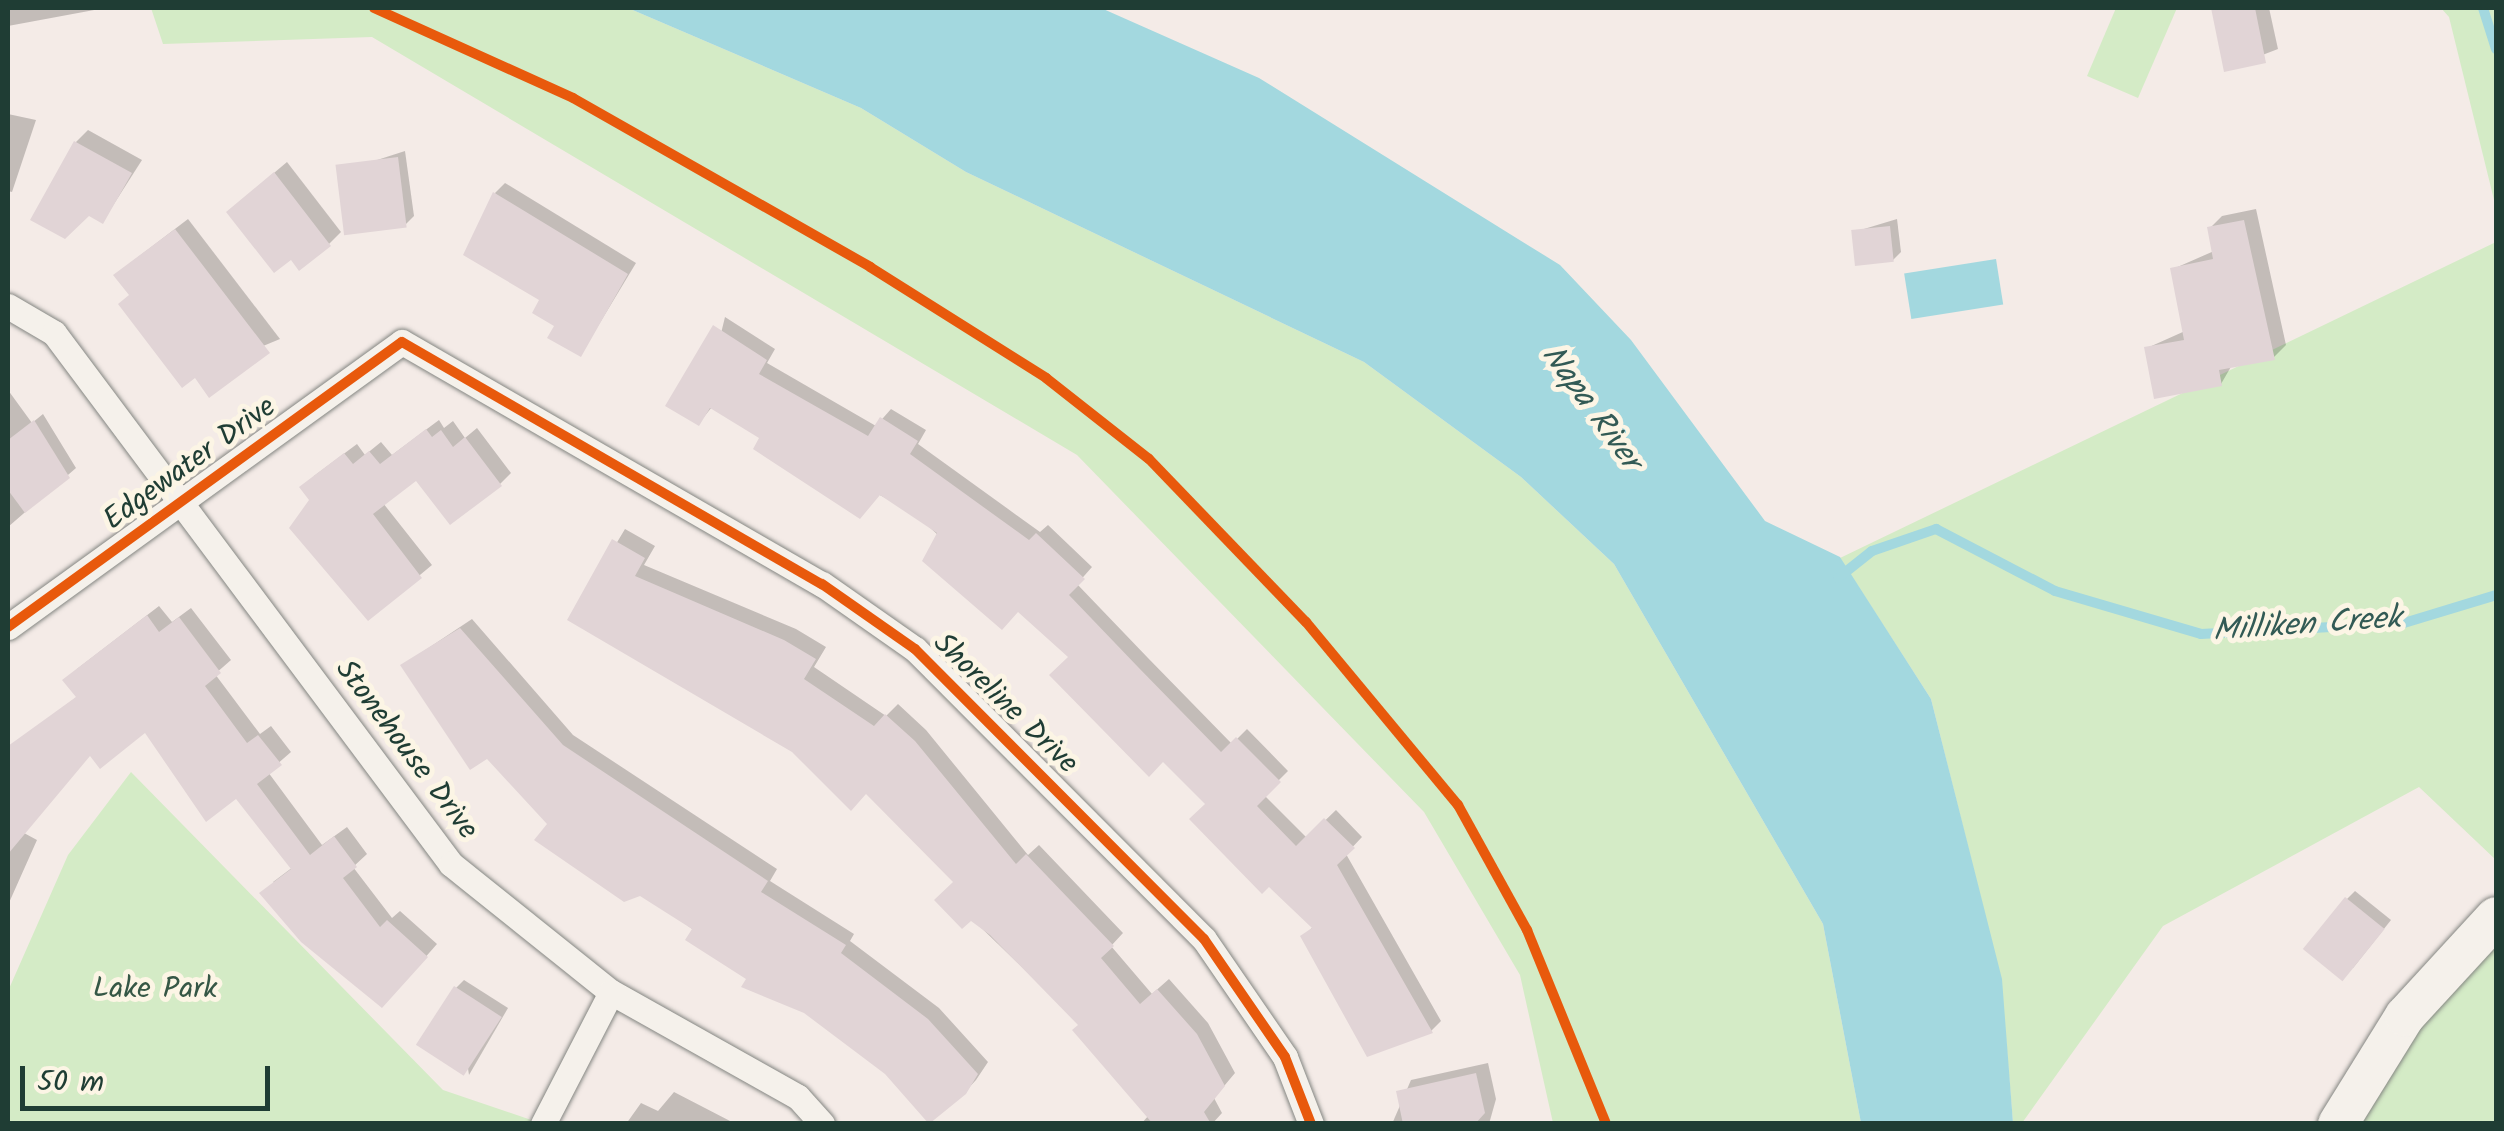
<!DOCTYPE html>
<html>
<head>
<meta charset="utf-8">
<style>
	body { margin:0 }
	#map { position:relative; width:2504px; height:1131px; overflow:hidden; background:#f4ebe7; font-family:Kalam,sans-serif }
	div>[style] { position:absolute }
	.green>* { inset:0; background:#d4ebc6 }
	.water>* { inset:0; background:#a3d8df; transform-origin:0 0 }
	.shadow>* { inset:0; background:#0003 }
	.stream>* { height:10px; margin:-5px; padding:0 5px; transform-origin:5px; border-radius:5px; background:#a3d8df }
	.building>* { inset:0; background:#e1d4d6; transform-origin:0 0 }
	.roads { filter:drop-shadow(0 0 2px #848682) drop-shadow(0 0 2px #848682) }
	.street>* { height:25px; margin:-12.5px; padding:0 12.5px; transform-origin:12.5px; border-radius:12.5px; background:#f5f1eb }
	.primary>* { height:40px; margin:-20px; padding:0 20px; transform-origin:20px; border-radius:20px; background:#f5f1eb }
	.cycleway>* { height:10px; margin:-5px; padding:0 5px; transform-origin:5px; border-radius:5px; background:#e8590c }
	span { translate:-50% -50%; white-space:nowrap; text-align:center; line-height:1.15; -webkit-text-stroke:10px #fcf5e5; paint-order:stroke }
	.street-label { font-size:30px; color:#1f3d34 }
	.park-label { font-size:30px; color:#365746 }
	.water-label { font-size:32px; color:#325a55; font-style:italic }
	.frame { position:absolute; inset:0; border:10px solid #1f3d34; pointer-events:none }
	.scale { position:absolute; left:20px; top:1066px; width:250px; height:45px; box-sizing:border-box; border:5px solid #1f3d34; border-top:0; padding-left:12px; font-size:30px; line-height:35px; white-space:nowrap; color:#1f3d34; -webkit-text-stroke:8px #fcf5e5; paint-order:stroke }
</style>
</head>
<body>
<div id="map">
	<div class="green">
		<div style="clip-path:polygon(151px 8px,628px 8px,861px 108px,966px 172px,1364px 362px,1521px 477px,1614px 564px,1823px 924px,1861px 1123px,1553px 1123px,1520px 975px,1424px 812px,1077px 455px,372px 37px,163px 44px)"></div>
		<div style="clip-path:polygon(2116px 8px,2177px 8px,2138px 98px,2087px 76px)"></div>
		<div style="clip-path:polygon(2441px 8px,2496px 8px,2496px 208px,2449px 17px)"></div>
		<div style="clip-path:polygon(2496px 242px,2496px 860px,2419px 787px,2163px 926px,2022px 1123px,2013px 1123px,2001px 979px,1931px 699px,1840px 558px)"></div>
		<div style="clip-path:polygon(131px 772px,443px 1090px,543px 1124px,8px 1124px,8px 991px,68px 855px)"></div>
		<div style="clip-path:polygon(2496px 917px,2496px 1123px,2338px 1124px)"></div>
	</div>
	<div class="water">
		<div style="clip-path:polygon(628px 8px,1101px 8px,1259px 78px,1560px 265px,1631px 340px,1765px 521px,1840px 557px,1931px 699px,2002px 979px,2013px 1123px,1861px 1123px,1823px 924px,1614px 564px,1521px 477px,1364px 362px,966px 172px,861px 108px)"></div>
		<div style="left:1996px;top:259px;width:46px;height:93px;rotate:81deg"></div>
	</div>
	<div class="shadow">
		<div style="clip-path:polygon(8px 8px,105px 8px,8px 26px)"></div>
		<div style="clip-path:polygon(2213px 8px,2269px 8px,2278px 49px,2226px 69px)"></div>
		<div style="clip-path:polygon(8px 114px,36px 120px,12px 192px,8px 191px)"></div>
		<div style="clip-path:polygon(88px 130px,142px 160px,103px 221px,76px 142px)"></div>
		<div style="clip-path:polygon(405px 151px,414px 216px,406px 224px,340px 172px)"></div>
		<div style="clip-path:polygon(287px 162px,341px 232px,329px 244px,242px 200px)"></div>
		<div style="clip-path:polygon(505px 183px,636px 263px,581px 354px,542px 299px,495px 193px)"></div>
		<div style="clip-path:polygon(2256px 209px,2286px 345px,2274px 357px,2232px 365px,2221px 384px,2147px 348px,2185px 331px,2173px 269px,2214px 251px,2210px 228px,2222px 216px)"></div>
		<div style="clip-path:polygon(188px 219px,280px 339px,195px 374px,131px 294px,129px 264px)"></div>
		<div style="clip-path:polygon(1897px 219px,1901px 252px,1893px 260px,1854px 232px)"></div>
		<div style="clip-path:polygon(725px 317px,775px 349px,767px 363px,876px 426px,891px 409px,926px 430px,918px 444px,1040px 532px,1048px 525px,1092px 567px,1077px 584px,1148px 658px,1232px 744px,1247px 729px,1288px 771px,1264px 795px,1307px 838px,1336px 810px,1362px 837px,1346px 854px,1441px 1021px,1431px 1031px,1303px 936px,1314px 926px,1208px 803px,1071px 657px,914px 513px,712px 407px,699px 423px)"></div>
		<div style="clip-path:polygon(8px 390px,32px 423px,43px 414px,76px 468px,8px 527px)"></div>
		<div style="clip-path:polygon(439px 420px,444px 428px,453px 421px,465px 438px,477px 428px,511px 473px,500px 484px,417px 478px,383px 503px,432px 565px,368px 618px,312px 500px,314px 476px,357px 444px,365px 455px,381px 442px,392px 455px)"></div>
		<div style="clip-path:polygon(625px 529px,655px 546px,644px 565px,796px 629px,826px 647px,814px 667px,886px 716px,898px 704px,926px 730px,1028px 855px,1039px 845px,1123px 933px,1111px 946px,1152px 994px,1169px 979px,1208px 1023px,1235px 1073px,1214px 1098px,1222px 1113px,1212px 1124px,1141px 1124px,1149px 1115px,1081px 1024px,971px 918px,956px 882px,867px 791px,571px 619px)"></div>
		<div style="clip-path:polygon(159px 606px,172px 622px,191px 608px,231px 660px,215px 674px,260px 734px,271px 726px,291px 752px,268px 772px,322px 845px,347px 827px,367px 854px,353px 867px,392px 918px,400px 911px,437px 944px,393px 994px,273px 882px,293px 867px,237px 796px,146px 729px,91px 753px,24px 833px,37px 840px,8px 905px,8px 749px,78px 696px,77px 669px)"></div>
		<div style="clip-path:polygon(472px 619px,573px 735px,777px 869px,770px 881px,854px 934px,850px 941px,939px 1008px,988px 1062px,976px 1080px,964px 1093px,886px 1072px,550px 824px,403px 665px)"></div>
		<div style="clip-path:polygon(2355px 891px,2391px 920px,2353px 968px,2347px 899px)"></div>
		<div style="clip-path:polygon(464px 980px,508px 1008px,469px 1075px,456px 988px)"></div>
		<div style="clip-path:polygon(1488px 1063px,1496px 1099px,1489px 1124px,1392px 1124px,1411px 1080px)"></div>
		<div style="clip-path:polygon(674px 1092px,732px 1122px,731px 1124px,626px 1124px,641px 1103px,658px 1111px)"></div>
	</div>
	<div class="stream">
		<div style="left:2483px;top:8px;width:43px;rotate:72.4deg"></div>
		<div style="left:1838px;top:578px;width:43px;rotate:-38.5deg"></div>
		<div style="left:1872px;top:551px;width:68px;rotate:-19deg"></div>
		<div style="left:1936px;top:529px;width:134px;rotate:27.5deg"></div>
		<div style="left:2055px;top:591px;width:152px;rotate:16.4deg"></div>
		<div style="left:2201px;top:634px;width:203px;rotate:-3.1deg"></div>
		<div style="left:2404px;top:623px;width:96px;rotate:-16.9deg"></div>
	</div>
	<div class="building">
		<div style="clip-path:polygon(2211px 8px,2255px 8px,2266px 63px,2224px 72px)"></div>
		<div style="clip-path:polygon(74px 141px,132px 173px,103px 224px,89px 216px,65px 239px,30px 220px)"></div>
		<div style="left:398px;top:157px;width:71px;height:63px;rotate:83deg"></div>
		<div style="clip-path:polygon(274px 172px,331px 246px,299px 271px,291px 260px,274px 273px,226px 212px)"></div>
		<div style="clip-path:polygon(493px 192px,628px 274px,581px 357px,547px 338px,554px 326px,532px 313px,539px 300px,463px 255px)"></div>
		<div style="clip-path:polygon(2244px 220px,2275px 360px,2219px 370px,2222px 386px,2154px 399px,2144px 347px,2184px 340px,2170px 268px,2213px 259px,2207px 227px)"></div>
		<div style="left:1890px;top:226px;width:36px;height:39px;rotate:84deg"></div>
		<div style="clip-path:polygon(175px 229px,270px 353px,209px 398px,195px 378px,182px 388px,118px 304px,129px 295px,113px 275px)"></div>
		<div style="clip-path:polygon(713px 325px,767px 360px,759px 374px,868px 436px,880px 417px,918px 441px,910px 454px,1029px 540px,1036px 533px,1085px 579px,1069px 595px,1138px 667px,1221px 752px,1236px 737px,1281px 782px,1257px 806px,1296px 846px,1324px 818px,1355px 848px,1337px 865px,1433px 1033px,1367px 1057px,1300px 936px,1312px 928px,1269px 887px,1262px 894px,1189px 819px,1205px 804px,1163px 762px,1149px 777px,1049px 675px,1068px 657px,1018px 612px,1002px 630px,922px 561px,937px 533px,880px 495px,860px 519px,753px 449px,759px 438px,710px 408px,699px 426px,665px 406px)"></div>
		<div style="clip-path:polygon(34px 420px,70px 478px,25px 513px,8px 490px,8px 440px)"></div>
		<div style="clip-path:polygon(426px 429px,432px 437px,441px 430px,453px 447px,465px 437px,502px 486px,450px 525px,416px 481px,373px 514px,422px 578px,368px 621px,289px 528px,309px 500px,299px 487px,344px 453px,353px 464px,369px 451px,380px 464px)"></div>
		<div style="clip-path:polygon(612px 539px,645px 558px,635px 576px,784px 640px,816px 659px,804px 679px,874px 726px,885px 714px,915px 741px,1016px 864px,1026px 854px,1114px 946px,1101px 958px,1140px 1004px,1157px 989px,1197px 1034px,1225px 1086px,1204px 1112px,1211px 1124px,1153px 1124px,1072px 1030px,1078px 1025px,990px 935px,971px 921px,962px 929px,934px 900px,953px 882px,866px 794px,851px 811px,792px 752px,567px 620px)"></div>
		<div style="clip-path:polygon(147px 615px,159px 632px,179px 617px,221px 673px,205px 686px,247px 743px,258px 735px,282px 765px,257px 784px,310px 855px,334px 836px,357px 867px,343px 878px,380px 927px,387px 920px,428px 957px,382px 1008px,301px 942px,259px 893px,291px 869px,236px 799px,206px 822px,145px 733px,100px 769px,90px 756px,8px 854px,8px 746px,76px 697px,62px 680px)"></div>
		<div style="clip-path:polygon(460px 628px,563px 745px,768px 881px,761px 892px,846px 945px,841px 953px,928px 1019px,978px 1074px,966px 1094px,929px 1124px,885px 1074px,804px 1013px,741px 987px,746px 979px,685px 940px,692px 929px,640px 896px,624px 902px,534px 840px,547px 824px,487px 759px,470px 770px,400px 665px)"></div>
		<div style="left:2345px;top:897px;width:51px;height:67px;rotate:39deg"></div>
		<div style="left:454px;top:986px;width:57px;height:70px;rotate:33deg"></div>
		<div style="clip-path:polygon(1476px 1073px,1485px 1113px,1475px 1124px,1403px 1124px,1396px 1091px)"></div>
	</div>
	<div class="roads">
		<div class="street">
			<div style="left:8px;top:306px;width:53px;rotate:30.4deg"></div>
			<div style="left:54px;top:333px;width:663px;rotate:53.22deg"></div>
			<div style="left:451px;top:864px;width:205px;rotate:38.7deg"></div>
			<div style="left:611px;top:992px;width:214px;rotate:29.3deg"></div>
			<div style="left:798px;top:1097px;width:36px;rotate:48deg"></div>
			<div style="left:8px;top:627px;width:486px;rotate:-35.9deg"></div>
			<div style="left:402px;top:342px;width:485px;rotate:30deg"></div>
			<div style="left:822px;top:584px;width:113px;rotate:35deg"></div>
			<div style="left:915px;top:649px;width:409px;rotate:45.1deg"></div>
			<div style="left:1204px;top:939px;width:143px;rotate:55.5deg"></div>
			<div style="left:1285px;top:1057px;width:72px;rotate:68.8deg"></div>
			<div style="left:543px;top:1124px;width:148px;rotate:-62.7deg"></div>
		</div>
		<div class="primary">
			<div style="left:2338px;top:1124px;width:127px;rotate:-58.2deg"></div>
			<div style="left:2405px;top:1016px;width:134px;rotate:-47.4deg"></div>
		</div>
	</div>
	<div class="cycleway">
		<div style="left:374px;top:8px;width:218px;rotate:24.3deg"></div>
		<div style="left:573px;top:98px;width:342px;rotate:29.6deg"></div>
		<div style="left:870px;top:267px;width:208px;rotate:32.2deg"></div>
		<div style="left:1046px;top:378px;width:131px;rotate:38.2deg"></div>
		<div style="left:1149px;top:459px;width:226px;rotate:46.1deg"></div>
		<div style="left:1306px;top:622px;width:238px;rotate:50.3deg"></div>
		<div style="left:1458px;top:805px;width:143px;rotate:61.1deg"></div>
		<div style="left:1527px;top:930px;width:209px;rotate:67.8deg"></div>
		<div style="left:8px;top:627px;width:486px;rotate:-35.9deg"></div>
		<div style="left:402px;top:342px;width:485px;rotate:30deg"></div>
		<div style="left:822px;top:584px;width:113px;rotate:35deg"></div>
		<div style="left:915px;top:649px;width:409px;rotate:45.1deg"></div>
		<div style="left:1204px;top:939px;width:143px;rotate:55.5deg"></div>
		<div style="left:1285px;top:1057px;width:72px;rotate:68.8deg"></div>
	</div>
	<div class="street-label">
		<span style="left:190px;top:464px;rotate:-36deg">Edgewater Drive</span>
		<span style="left:1005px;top:704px;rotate:44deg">Shoreline Drive</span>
		<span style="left:406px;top:750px;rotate:53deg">Stonehouse Drive</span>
	</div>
	<div class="park-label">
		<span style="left:155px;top:989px">Lake Park</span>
	</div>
	<div class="water-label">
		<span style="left:1590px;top:408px;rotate:54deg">Napa River</span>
		<span style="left:2307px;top:626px;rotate:-4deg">Milliken Creek</span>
	</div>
	<div class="frame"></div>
	<div class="scale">50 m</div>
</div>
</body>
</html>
